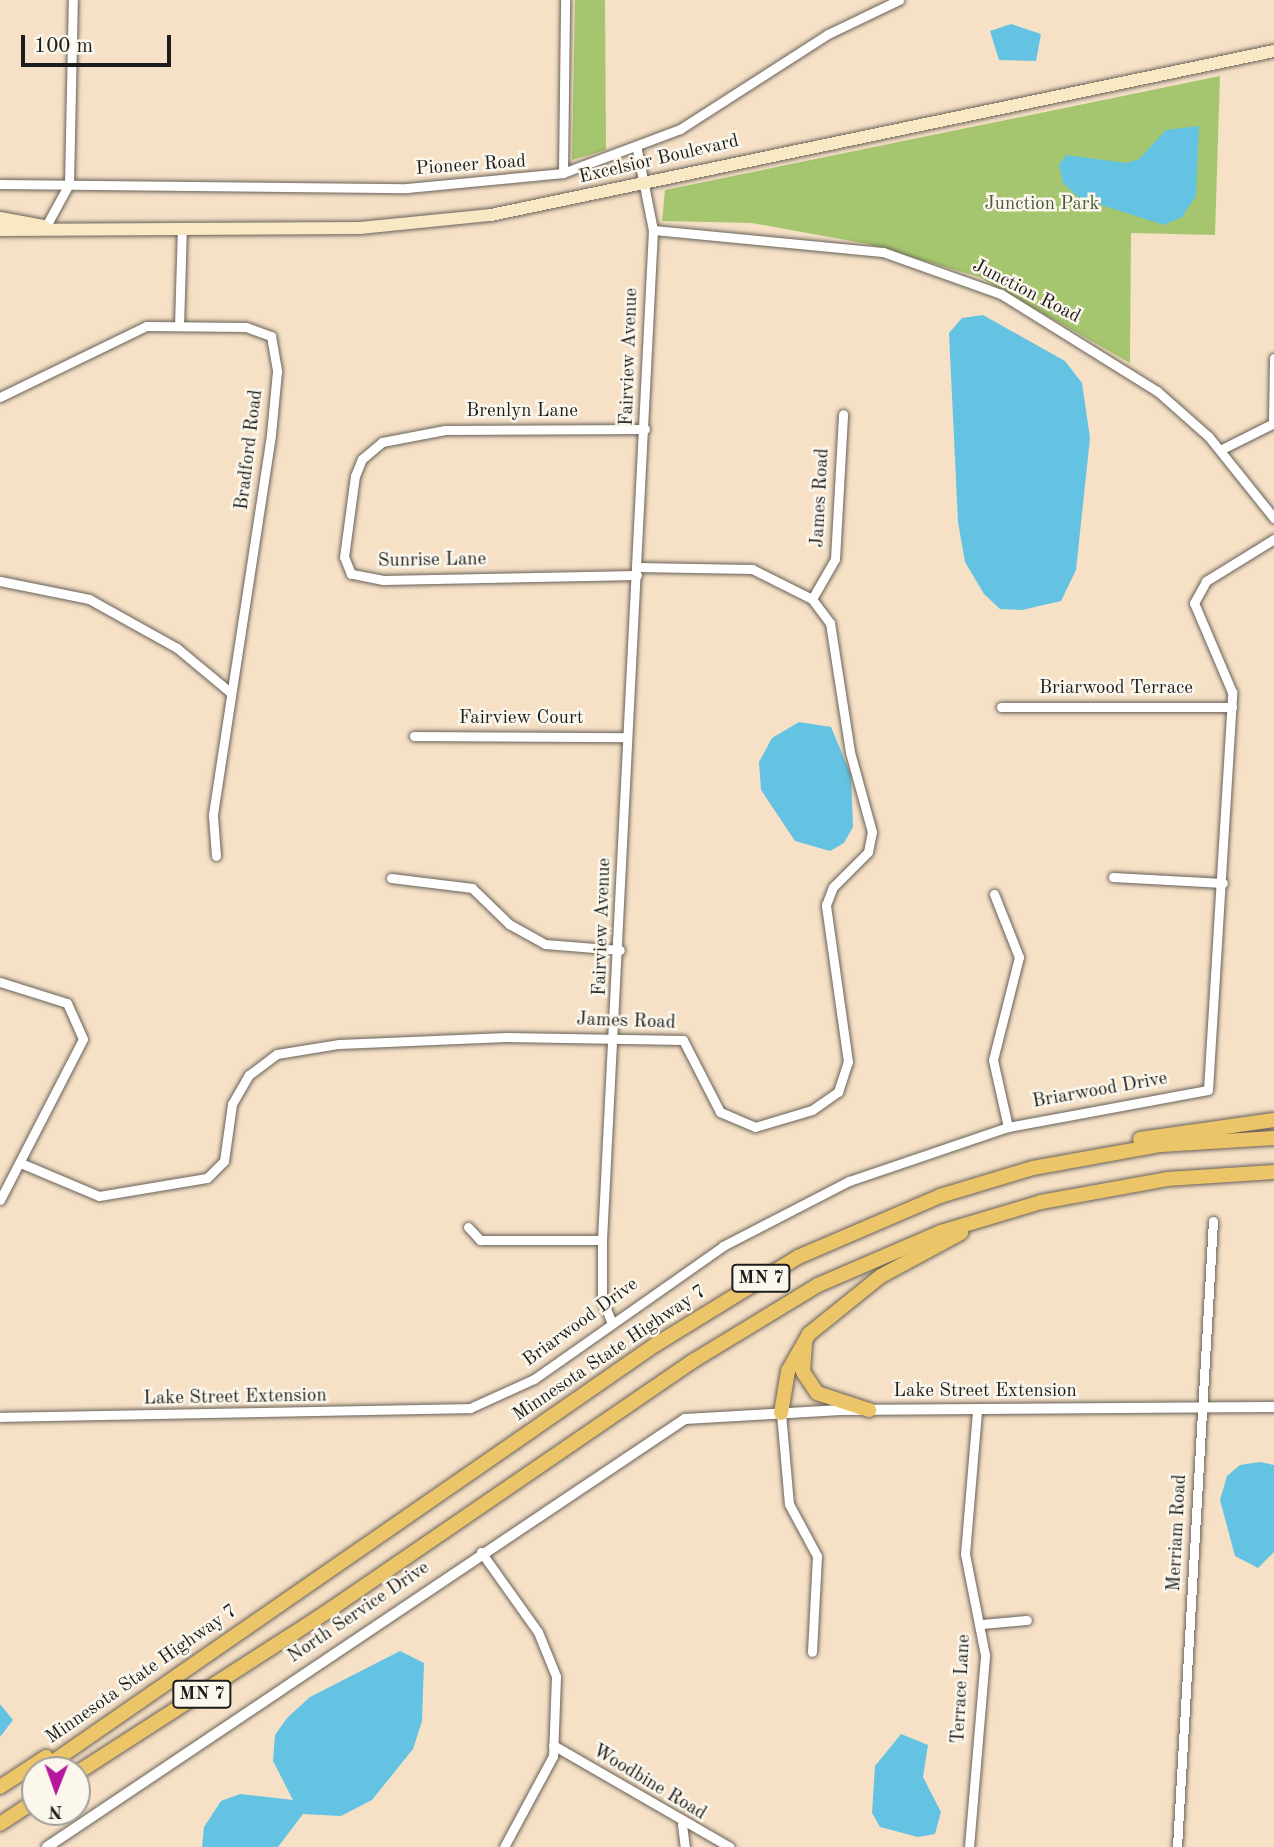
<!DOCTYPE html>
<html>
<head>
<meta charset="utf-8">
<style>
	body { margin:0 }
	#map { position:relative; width:1274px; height:1847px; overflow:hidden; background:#f6e1c7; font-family:"Old Standard TT",serif }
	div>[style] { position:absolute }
	.green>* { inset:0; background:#a5c66e }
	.water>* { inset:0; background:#64c3e2 }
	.roads { filter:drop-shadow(0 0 2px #686158) drop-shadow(0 0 2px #686158) }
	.minor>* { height:9px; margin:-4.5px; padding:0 4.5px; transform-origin:4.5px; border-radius:4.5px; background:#fff }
	.tertiary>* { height:10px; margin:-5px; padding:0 5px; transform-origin:5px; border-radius:5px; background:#fff }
	.secondary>* { height:12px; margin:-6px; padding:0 6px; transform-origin:6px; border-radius:6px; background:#f8e8c3 }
	.trunk>* { height:14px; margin:-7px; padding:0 7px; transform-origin:7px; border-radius:7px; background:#edc569 }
	span { translate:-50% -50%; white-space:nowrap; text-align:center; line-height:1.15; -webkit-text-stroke:5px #fbf7ec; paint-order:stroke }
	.shield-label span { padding:2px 5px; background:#fbf7ec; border:2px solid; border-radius:5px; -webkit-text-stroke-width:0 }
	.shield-label { font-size:18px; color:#1c1c1c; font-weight:700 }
	.street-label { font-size:19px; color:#1c1c1c }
	.park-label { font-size:19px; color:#4c5839 }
	.north { position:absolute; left:21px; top:1756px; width:70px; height:70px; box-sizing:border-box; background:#fbf7ec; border:2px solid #a29f99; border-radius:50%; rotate:181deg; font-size:19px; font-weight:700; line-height:28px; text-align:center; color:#1c1c1c }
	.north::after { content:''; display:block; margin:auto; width:24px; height:32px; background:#b5179e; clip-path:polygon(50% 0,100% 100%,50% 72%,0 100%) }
	.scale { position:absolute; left:21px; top:35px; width:150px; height:32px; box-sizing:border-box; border:4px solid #1c1c1c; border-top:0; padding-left:9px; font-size:21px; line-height:24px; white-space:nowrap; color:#1c1c1c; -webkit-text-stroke:5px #fbf7ec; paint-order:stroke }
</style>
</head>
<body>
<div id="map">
	<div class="green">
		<div style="clip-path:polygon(575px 0,605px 0,606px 150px,572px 160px)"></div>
		<div style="clip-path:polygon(1220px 76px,1215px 235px,1131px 233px,1130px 363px,979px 277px,868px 244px,752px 223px,662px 221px,665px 190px)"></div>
	</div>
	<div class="water">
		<div style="clip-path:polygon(1011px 24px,1041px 34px,1036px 61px,999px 60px,990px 31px)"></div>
		<div style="clip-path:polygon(1199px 126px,1196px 196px,1182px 217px,1164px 225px,1079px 198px,1063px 183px,1059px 165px,1066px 155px,1126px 163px,1139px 159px,1166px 130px)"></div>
		<div style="clip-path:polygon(983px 315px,1065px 361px,1082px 383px,1090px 438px,1076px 570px,1061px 601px,1022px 610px,1000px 609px,984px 594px,965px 562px,958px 522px,949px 333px,962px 318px)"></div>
		<div style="clip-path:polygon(799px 722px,831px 727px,851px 775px,853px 827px,844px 843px,830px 851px,795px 841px,761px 790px,759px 762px,772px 738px)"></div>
		<div style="clip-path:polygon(1260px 1462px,1274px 1465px,1274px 1552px,1258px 1568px,1235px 1556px,1220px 1500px,1227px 1476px,1240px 1465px)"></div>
		<div style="clip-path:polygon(400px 1651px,424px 1663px,422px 1721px,413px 1749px,372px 1800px,341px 1816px,303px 1814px,278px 1847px,202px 1847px,204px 1827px,221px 1801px,240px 1794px,293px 1800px,273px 1761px,275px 1735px,287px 1718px,310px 1697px)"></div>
		<div style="clip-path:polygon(0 1704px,13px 1720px,0 1737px)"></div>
		<div style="clip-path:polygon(901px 1734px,928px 1745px,923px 1777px,941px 1812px,935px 1834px,918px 1837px,880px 1827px,872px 1813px,875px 1766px)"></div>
	</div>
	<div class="roads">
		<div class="minor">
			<div style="left:563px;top:173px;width:173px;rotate:-89.3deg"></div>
			<div style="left:0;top:184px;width:407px;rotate:0.6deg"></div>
			<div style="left:407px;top:188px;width:157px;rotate:-5.5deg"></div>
			<div style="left:563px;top:173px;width:125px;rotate:-20.6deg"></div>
			<div style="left:680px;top:129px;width:176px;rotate:-32.7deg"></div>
			<div style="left:828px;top:34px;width:79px;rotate:-25.6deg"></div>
			<div style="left:46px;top:226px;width:48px;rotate:-61.3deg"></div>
			<div style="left:69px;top:184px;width:184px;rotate:-88.8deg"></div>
			<div style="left:653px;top:230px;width:231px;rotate:5.5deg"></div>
			<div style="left:883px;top:252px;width:125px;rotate:19.6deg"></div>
			<div style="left:1001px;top:294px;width:184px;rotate:31.9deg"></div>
			<div style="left:1157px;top:391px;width:69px;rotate:41.5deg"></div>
			<div style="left:1209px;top:437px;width:104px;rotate:51.3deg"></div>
			<div style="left:179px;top:326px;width:99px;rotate:-88.3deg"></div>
			<div style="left:0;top:397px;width:162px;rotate:-25.9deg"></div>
			<div style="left:146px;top:326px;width:100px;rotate:0.6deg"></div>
			<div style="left:246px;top:327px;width:27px;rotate:20deg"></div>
			<div style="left:271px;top:336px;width:36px;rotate:80deg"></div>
			<div style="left:277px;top:371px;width:64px;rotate:95.4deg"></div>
			<div style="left:271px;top:435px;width:385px;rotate:98.7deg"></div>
			<div style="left:213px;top:816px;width:40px;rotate:85.7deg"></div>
			<div style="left:1273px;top:423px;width:65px;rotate:-89.1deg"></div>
			<div style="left:1220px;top:450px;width:60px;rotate:-26.6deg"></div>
			<div style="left:637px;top:575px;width:254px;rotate:178.9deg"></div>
			<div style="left:383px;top:580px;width:33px;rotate:-169deg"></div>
			<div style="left:351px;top:574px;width:18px;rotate:-112deg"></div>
			<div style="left:344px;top:557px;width:82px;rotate:-82.3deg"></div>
			<div style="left:355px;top:476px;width:18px;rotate:-68deg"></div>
			<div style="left:362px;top:459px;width:26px;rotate:-40deg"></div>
			<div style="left:382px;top:442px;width:64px;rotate:-10.8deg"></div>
			<div style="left:445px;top:430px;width:200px;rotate:-0.3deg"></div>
			<div style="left:0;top:581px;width:91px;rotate:11.4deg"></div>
			<div style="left:89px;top:599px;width:101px;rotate:29.1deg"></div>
			<div style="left:177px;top:648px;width:69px;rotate:39.7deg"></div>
			<div style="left:812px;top:599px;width:46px;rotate:-60.1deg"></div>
			<div style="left:835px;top:559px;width:145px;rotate:-86.8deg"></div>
			<div style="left:1001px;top:707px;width:231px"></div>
			<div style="left:414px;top:736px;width:213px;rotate:0.3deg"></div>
			<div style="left:1113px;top:877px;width:110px;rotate:3.1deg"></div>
			<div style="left:391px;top:878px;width:82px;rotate:7deg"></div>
			<div style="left:472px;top:888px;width:52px;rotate:44.2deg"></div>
			<div style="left:509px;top:924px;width:41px;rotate:29.1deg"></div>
			<div style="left:545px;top:944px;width:75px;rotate:4.6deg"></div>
			<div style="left:994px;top:894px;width:68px;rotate:68.4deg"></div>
			<div style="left:1019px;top:957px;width:106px;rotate:104.2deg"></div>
			<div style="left:993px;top:1060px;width:69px;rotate:77.4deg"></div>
			<div style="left:0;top:982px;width:70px;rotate:17.4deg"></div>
			<div style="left:67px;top:1003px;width:39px;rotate:66deg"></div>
			<div style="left:83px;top:1039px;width:181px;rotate:117.3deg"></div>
			<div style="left:23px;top:1164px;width:82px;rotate:22.8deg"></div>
			<div style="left:99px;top:1196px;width:109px;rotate:-9.5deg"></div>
			<div style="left:207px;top:1178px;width:24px;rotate:-45deg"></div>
			<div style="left:224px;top:1161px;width:58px;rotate:-82deg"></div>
			<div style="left:232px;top:1104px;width:34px;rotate:-60deg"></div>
			<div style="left:249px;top:1075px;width:35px;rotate:-37deg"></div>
			<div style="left:277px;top:1054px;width:63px;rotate:-9.2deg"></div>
			<div style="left:339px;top:1044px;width:167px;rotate:-2.4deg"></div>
			<div style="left:506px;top:1037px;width:177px;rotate:1deg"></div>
			<div style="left:683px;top:1040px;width:81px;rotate:62.8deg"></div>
			<div style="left:720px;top:1112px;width:38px;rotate:23deg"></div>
			<div style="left:755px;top:1127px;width:59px;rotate:-16.6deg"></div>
			<div style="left:812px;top:1110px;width:32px;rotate:-35deg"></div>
			<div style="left:838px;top:1092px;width:32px;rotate:-72deg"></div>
			<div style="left:848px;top:1062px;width:159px;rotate:-98deg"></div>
			<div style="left:826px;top:905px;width:19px;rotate:-69deg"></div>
			<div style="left:833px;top:887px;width:49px;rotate:-45deg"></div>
			<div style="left:868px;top:852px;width:20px;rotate:-79deg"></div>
			<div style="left:872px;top:832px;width:83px;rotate:-105.4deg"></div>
			<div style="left:850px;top:752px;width:131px;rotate:-98.8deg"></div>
			<div style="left:830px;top:623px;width:30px;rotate:-127deg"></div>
			<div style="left:812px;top:599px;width:67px;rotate:-153.4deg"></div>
			<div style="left:752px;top:569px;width:115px;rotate:-179deg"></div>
			<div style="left:468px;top:1227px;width:18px;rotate:47deg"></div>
			<div style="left:480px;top:1240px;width:122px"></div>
			<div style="left:611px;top:1321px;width:24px;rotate:-112deg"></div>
			<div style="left:602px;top:1299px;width:59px;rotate:-90deg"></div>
			<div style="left:602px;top:1240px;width:1011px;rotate:-87.11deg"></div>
			<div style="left:653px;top:230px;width:82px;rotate:-101.3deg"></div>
			<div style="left:781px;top:1413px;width:91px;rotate:85deg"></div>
			<div style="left:789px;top:1504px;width:59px;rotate:61.7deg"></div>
			<div style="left:817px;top:1556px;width:96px;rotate:93deg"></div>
			<div style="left:0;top:1417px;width:470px;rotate:-1.1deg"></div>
			<div style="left:470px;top:1408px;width:70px;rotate:-24.4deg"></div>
			<div style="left:534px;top:1379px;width:231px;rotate:-35.1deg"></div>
			<div style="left:723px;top:1246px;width:142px;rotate:-27.3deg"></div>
			<div style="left:849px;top:1181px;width:168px;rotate:-18.8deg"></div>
			<div style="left:1008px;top:1127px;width:203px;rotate:-10.5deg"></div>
			<div style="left:1208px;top:1090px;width:399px;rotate:-86.5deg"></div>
			<div style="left:1232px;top:692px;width:97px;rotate:-113.1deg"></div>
			<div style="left:1194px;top:603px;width:25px;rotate:-61deg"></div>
			<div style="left:1206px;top:581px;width:80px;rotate:-31.7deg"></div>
			<div style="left:481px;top:1552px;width:98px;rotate:54.5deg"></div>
			<div style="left:538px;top:1632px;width:48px;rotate:67.8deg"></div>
			<div style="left:556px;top:1676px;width:80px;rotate:92.1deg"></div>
			<div style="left:553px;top:1756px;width:103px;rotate:118.3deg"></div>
			<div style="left:981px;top:1624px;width:46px;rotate:-5deg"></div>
			<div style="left:553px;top:1745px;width:204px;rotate:30deg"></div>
			<div style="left:682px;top:1824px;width:23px;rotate:83deg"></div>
			<div style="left:969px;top:1847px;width:193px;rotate:-85.2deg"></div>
			<div style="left:985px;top:1655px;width:103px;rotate:-101.2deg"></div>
			<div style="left:965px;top:1554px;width:144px;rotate:-85.2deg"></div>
			<div style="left:1177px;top:1847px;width:627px;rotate:-86.71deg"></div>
		</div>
		<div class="tertiary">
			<div style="left:47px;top:1847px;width:768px;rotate:-33.86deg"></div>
			<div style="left:685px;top:1419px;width:156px;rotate:-3.3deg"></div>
			<div style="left:841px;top:1410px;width:433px;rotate:-0.4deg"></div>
		</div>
		<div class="secondary">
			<div style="left:0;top:218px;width:44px;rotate:10.5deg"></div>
			<div style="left:0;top:230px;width:360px;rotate:-0.3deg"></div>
			<div style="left:360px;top:228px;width:132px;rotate:-5.7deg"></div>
			<div style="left:491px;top:215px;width:800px;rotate:-11.83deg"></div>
		</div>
		<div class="trunk">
			<div style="left:1140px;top:1139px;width:135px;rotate:-8.1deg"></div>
			<div style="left:805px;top:1343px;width:29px;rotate:94deg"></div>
			<div style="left:803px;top:1372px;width:25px;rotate:56deg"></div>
			<div style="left:817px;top:1393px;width:55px;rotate:18.1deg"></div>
			<div style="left:781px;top:1413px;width:43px;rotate:-80.5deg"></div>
			<div style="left:788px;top:1371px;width:43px;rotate:-60.4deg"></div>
			<div style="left:809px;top:1334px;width:92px;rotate:-38.9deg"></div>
			<div style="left:881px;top:1276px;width:91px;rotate:-28.3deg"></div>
			<div style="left:41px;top:1770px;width:747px;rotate:-34.69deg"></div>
			<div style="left:655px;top:1345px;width:168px;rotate:-31.6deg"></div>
			<div style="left:798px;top:1257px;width:155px;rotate:-23.2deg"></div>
			<div style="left:940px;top:1196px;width:97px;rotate:-16.8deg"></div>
			<div style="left:1033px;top:1168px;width:130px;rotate:-10.2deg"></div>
			<div style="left:1161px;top:1145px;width:113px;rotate:-3.5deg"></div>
			<div style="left:77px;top:1773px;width:295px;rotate:-32.8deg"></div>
			<div style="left:325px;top:1613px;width:446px;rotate:-34.4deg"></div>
			<div style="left:693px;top:1361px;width:146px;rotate:-31.3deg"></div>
			<div style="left:818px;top:1285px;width:134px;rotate:-23.3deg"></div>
			<div style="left:941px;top:1232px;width:104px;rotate:-16.7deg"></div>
			<div style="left:1041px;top:1202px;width:128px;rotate:-10.3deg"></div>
			<div style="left:1167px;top:1179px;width:107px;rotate:-3.7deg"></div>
			<div style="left:0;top:1787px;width:55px;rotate:-33.1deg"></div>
			<div style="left:0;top:1824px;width:42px;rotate:-33.3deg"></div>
		</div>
	</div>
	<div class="shield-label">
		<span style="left:761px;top:1278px">MN 7</span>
		<span style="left:202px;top:1694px">MN 7</span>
	</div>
	<div class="street-label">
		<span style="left:659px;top:160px;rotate:-13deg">Excelsior Boulevard</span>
		<span style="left:471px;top:166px;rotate:-4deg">Pioneer Road</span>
		<span style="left:1026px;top:292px;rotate:27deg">Junction Road</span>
		<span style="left:630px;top:357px;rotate:-88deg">Fairview Avenue</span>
		<span style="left:522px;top:412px">Brenlyn Lane</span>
		<span style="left:250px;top:450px;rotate:-83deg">Bradford Road</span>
		<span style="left:821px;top:498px;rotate:-87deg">James Road</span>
		<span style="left:432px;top:561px;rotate:-1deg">Sunrise Lane</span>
		<span style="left:1116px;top:689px">Briarwood Terrace</span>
		<span style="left:521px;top:719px">Fairview Court</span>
		<span style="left:603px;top:927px;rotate:-88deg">Fairview Avenue</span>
		<span style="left:626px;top:1022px;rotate:2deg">James Road</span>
		<span style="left:1100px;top:1091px;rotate:-10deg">Briarwood Drive</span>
		<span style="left:581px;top:1323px;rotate:-36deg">Briarwood Drive</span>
		<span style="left:610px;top:1354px;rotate:-34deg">Minnesota State Highway 7</span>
		<span style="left:985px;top:1392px">Lake Street Extension</span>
		<span style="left:235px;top:1398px;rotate:-1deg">Lake Street Extension</span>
		<span style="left:1178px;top:1533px;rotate:-87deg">Merriam Road</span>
		<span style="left:359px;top:1613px;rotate:-34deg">North Service Drive</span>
		<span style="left:142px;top:1675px;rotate:-35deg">Minnesota State Highway 7</span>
		<span style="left:962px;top:1689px;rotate:-87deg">Terrace Lane</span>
		<span style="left:649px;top:1783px;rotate:31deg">Woodbine Road</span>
	</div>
	<div class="park-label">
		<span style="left:1042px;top:205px">Junction Park</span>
	</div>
	<div class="north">N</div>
	<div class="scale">100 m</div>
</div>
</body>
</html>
